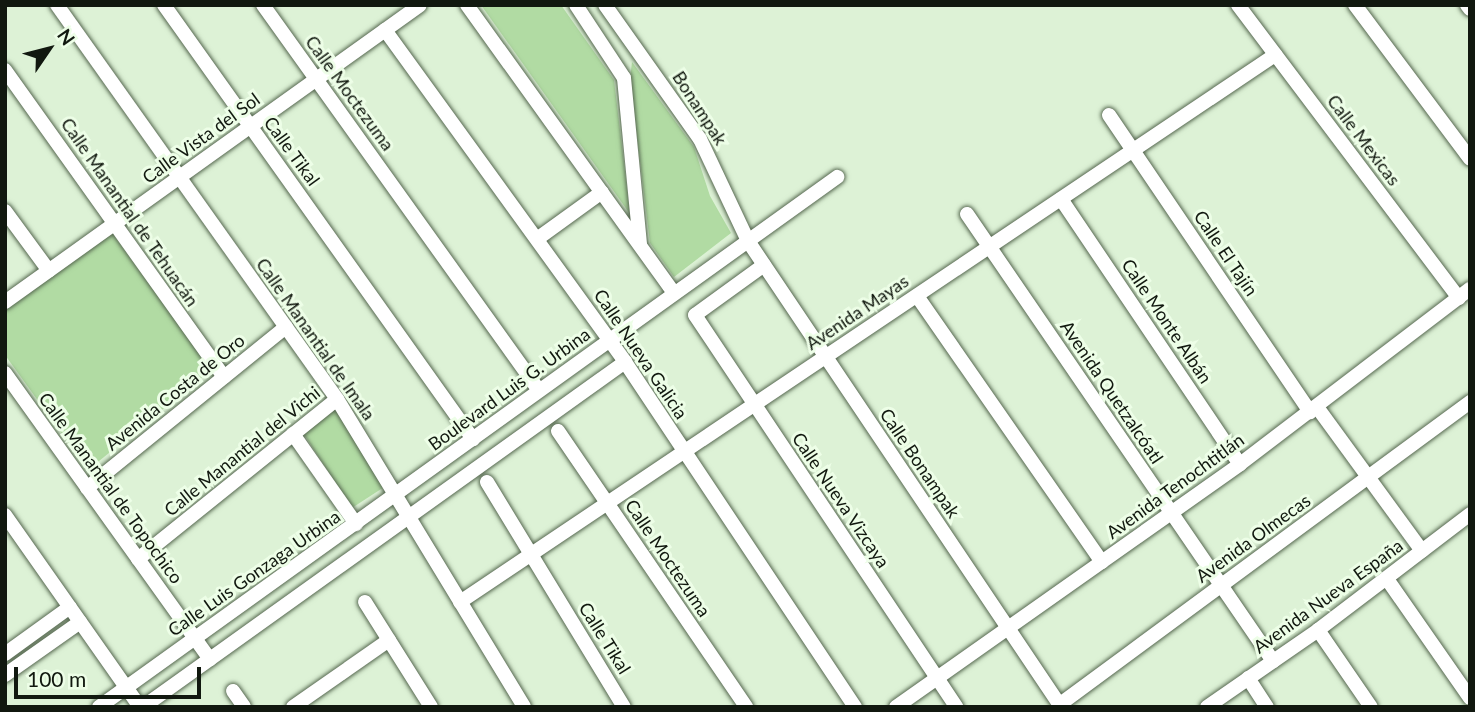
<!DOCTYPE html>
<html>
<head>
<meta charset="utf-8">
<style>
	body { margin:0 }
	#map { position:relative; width:1475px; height:712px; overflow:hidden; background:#ddf2d6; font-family:Lato,sans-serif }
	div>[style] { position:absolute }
	.green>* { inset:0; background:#b1dba3; transform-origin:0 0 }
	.roads { filter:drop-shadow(0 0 2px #55674f) drop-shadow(0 0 2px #55674f) }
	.minor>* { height:14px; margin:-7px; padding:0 7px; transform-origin:7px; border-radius:7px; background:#fff }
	span { translate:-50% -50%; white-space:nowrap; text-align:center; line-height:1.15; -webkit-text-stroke:6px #edfee7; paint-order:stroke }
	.street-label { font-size:18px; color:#11180f }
	.frame { position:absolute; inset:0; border:7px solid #11180f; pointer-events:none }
	.north { position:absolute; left:14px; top:14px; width:70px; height:70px; -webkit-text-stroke:5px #edfee7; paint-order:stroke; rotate:55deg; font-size:19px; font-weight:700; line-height:28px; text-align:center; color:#11180f }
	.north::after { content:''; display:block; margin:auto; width:24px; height:32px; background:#11180f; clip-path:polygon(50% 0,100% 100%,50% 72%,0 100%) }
	.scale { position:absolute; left:14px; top:667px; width:187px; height:32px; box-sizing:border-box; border:4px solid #11180f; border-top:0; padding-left:9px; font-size:21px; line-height:24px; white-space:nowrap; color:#11180f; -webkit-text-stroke:5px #edfee7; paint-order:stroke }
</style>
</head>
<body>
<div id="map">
	<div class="green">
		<div style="clip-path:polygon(481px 5px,561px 5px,614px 80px,630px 214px)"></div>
		<div style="clip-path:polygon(632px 62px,694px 147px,710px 196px,731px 233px,674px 277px,650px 243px,630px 79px)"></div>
		<div style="clip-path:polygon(112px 233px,211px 370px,88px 470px,5px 355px,5px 309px)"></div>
		<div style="left:332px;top:404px;width:98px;height:40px;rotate:57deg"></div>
	</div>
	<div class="roads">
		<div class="minor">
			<div style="left:57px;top:5px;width:483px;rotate:54.6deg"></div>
			<div style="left:337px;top:399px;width:360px;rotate:58.7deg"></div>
			<div style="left:164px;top:5px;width:533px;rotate:54.55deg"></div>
			<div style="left:263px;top:5px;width:474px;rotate:54.4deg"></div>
			<div style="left:467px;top:5px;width:355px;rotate:54.3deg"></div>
			<div style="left:576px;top:5px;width:87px;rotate:56.7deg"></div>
			<div style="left:624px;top:78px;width:167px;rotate:84.5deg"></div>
			<div style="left:605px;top:5px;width:164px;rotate:54.7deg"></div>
			<div style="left:700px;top:139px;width:113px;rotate:64.8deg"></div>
			<div style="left:748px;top:241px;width:561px;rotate:56.11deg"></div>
			<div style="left:1238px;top:5px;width:367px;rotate:53deg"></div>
			<div style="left:1355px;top:5px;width:192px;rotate:53.2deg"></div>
			<div style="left:1467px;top:5px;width:5px;rotate:53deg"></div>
			<div style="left:385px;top:30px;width:410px;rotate:54.1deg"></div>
			<div style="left:625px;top:362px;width:415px;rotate:56.3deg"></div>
			<div style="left:5px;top:70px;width:377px;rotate:54.5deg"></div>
			<div style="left:1109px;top:115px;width:359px;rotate:55.9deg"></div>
			<div style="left:1061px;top:199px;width:320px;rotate:56deg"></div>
			<div style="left:5px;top:211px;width:74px;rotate:53.7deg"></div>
			<div style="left:967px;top:214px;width:542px;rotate:55.61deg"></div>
			<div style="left:537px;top:239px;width:80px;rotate:-35.9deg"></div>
			<div style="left:764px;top:265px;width:85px;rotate:144.1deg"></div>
			<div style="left:695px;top:315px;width:471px;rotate:56.3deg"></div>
			<div style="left:917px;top:296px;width:324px;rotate:55.2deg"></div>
			<div style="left:5px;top:302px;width:510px;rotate:-35.59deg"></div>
			<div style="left:5px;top:373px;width:352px;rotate:54.4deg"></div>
			<div style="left:1317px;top:407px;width:178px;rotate:53.9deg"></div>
			<div style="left:558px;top:431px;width:334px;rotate:55.7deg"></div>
			<div style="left:293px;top:434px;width:110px;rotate:55deg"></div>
			<div style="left:487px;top:482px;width:263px;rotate:58.7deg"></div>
			<div style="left:87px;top:488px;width:256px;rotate:-39deg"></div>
			<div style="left:5px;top:515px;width:235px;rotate:54.9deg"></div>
			<div style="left:138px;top:559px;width:255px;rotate:-38.8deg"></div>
			<div style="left:1387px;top:579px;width:145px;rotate:55.1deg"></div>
			<div style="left:365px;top:602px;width:124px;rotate:57.8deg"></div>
			<div style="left:460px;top:602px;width:982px;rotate:-33.87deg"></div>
			<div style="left:1318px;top:630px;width:93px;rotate:55.5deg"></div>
			<div style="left:5px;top:654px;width:80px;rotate:-35.9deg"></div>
			<div style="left:5px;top:675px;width:92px;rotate:-35.2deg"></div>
			<div style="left:1248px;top:678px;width:35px;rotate:57deg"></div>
			<div style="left:233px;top:691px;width:19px;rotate:55deg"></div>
			<div style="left:1059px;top:705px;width:511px;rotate:-36.4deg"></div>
			<div style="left:99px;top:707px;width:909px;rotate:-35.68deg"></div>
			<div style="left:143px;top:707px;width:593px;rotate:-35.59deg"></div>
			<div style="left:293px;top:707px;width:117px;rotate:-34.9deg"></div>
			<div style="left:896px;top:707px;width:421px;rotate:-35.2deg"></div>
			<div style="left:1240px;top:464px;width:289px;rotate:-37.3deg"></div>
			<div style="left:1207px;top:707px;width:135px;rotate:-34.7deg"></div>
			<div style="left:1318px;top:630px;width:191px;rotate:-37.3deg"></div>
		</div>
	</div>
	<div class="street-label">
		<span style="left:350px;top:93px;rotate:54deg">Calle Moctezuma</span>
		<span style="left:700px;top:108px;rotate:57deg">Bonampak</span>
		<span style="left:201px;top:138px;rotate:-36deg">Calle Vista del Sol</span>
		<span style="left:1364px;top:140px;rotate:53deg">Calle Mexicas</span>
		<span style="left:292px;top:151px;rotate:54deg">Calle Tikal</span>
		<span style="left:130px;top:212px;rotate:55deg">Calle Manantial de Tehuacán</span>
		<span style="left:1226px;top:253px;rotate:56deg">Calle El Tajín</span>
		<span style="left:857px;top:312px;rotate:-34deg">Avenida Mayas</span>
		<span style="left:1167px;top:321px;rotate:56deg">Calle Monte Albán</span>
		<span style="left:316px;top:339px;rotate:55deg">Calle Manantial de Imala</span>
		<span style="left:641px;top:354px;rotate:56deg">Calle Nueva Galicia</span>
		<span style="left:509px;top:389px;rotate:-36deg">Boulevard Luis G. Urbina</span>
		<span style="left:175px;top:392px;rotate:-39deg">Avenida Costa de Oro</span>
		<span style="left:1112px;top:392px;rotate:56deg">Avenida Quetzalcóatl</span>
		<span style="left:242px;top:451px;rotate:-39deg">Calle Manantial del Vichi</span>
		<span style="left:920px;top:463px;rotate:56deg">Calle Bonampak</span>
		<span style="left:1175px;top:486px;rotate:-36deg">Avenida Tenochtitlán</span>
		<span style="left:111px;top:488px;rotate:54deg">Calle Manantial de Topochico</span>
		<span style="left:841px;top:500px;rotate:56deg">Calle Nueva Vizcaya</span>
		<span style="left:1253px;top:538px;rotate:-36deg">Avenida Olmecas</span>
		<span style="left:668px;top:558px;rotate:56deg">Calle Moctezuma</span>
		<span style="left:254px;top:573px;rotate:-35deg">Calle Luis Gonzaga Urbina</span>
		<span style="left:1328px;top:596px;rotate:-36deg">Avenida Nueva España</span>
		<span style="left:605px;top:638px;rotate:58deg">Calle Tikal</span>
	</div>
	<div class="frame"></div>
	<div class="north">N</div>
	<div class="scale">100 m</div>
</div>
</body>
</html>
